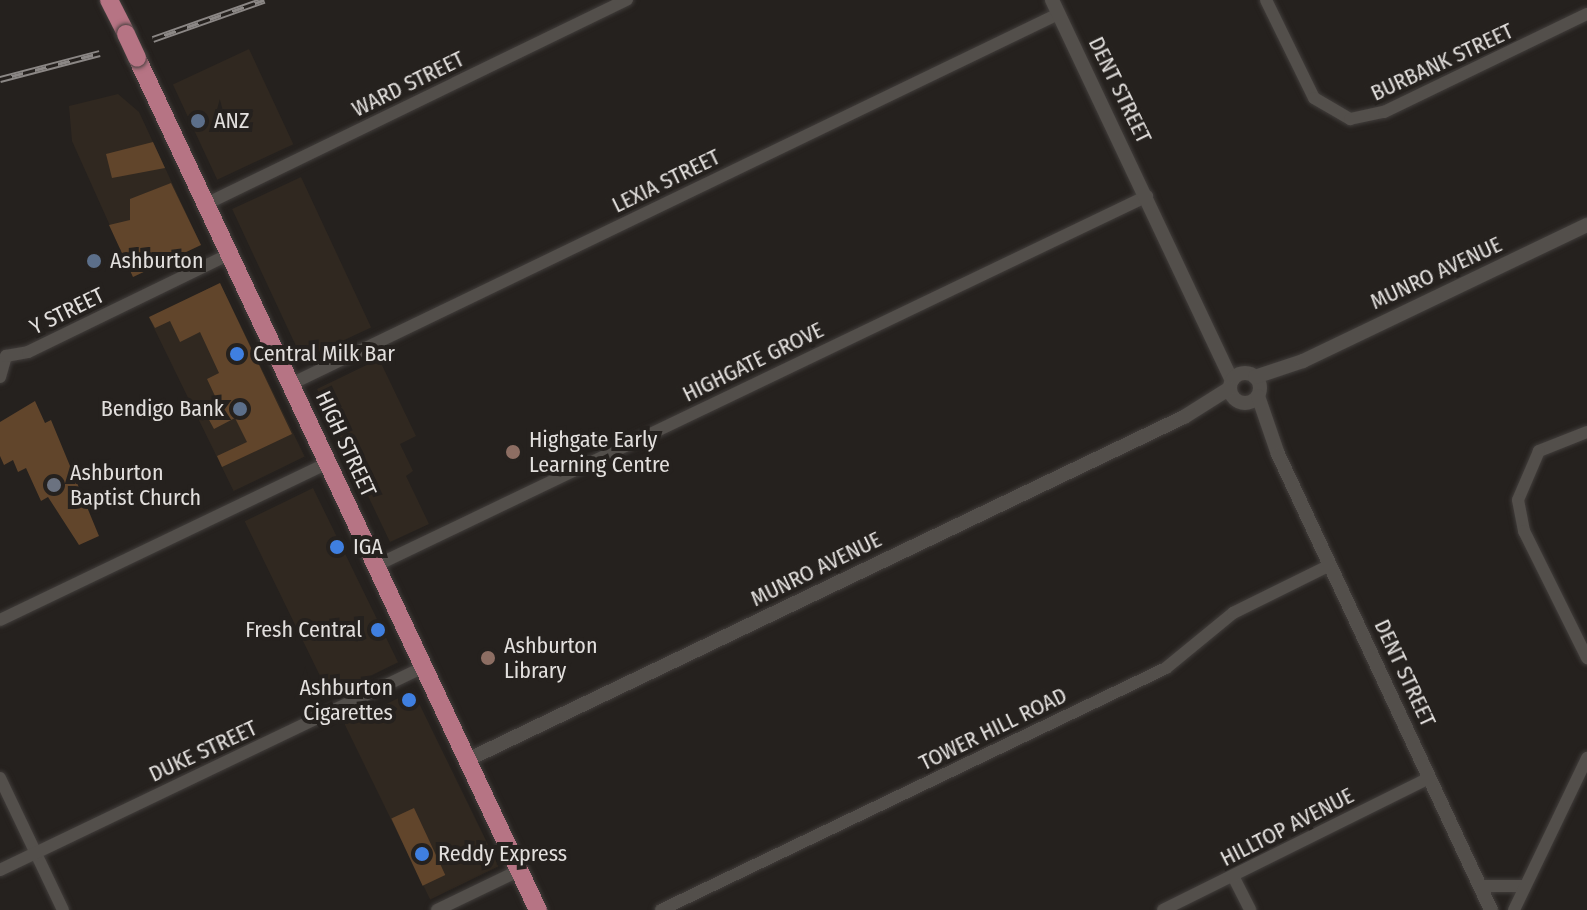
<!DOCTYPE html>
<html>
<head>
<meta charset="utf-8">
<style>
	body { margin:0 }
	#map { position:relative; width:1587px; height:910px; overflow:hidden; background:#25211e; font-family:"Fira Sans Condensed",sans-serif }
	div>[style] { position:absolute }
	.built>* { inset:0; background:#302820; transform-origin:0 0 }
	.building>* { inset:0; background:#61452b; transform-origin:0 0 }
	.roads { filter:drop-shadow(0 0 2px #413d3b) drop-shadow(0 0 2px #413d3b) }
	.minor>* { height:12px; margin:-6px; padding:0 6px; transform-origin:6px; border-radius:6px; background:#534f4b }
	.tertiary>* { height:14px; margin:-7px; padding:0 7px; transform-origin:7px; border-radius:7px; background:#534f4b }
	.tertiary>.ring { margin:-7px; padding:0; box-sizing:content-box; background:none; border:14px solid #534f4b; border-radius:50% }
	.primary>* { height:18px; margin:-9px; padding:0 9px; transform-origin:9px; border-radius:9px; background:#b67484 }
	.rail>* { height:7px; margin-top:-3.5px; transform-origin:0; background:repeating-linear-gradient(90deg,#25211e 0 12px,#8b8785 0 24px); box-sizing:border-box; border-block:2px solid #8b8785 }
	.bridges { filter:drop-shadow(0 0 2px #413d3b) drop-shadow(0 0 2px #413d3b) }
	.primary-bridge>* { height:18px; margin:-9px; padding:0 9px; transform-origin:9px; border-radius:9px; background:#b67484 }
	.dots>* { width:22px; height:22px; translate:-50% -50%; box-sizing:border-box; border:4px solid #25211e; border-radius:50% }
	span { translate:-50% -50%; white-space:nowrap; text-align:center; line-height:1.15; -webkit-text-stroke:8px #25211e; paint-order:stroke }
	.street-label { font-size:22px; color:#e2dfdd }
	.poi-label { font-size:22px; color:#e2dfdd }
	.left { translate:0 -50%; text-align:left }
	.right { translate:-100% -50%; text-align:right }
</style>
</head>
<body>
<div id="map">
	<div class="built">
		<div style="left:249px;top:49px;width:105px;height:84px;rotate:65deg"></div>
		<div style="clip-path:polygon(118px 94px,139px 112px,201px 245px,133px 277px,72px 141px,69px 106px)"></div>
		<div style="left:301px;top:177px;width:166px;height:76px;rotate:65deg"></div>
		<div style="left:220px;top:283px;width:193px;height:79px;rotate:64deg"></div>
		<div style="clip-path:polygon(379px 359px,416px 436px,400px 444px,413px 471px,406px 476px,429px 524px,390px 542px,317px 389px)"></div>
		<div style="left:313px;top:488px;width:194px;height:76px;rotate:64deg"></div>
		<div style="left:413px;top:691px;width:195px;height:76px;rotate:64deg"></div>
	</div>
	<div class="building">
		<div style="clip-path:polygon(153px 142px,165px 168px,112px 178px,106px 154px)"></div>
		<div style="clip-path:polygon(171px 183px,201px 245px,133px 277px,109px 225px,130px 220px,130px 199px)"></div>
		<div style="clip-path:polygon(220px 283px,292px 434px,222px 467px,217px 456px,247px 442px,235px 418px,214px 429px,208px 418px,222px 411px,207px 379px,219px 373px,200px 332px,180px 342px,170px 321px,155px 328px,149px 317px)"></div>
		<div style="clip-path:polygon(35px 401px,45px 423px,51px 420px,99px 536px,79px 545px,48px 497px,41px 501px,26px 468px,18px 472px,13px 460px,4px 465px,0 456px,0 422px)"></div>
		<div style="left:414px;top:808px;width:74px;height:25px;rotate:65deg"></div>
	</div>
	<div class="roads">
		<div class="minor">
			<div style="left:1266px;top:0;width:109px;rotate:63.9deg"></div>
			<div style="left:1314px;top:98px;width:42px;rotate:30.3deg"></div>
			<div style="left:1350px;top:119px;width:35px;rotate:-12deg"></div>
			<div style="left:1384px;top:112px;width:225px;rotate:-25.8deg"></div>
			<div style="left:206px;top:204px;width:468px;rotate:-25.9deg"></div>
			<div style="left:0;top:377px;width:22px;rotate:-74deg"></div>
			<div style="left:6px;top:356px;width:22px;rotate:-10deg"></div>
			<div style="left:28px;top:352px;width:225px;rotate:-25.9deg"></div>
			<div style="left:291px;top:384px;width:852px;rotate:-25.75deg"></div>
			<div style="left:1587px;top:432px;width:52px;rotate:158.4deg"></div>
			<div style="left:1539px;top:451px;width:53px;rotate:113.2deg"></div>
			<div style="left:1518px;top:500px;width:32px;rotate:79deg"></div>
			<div style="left:1524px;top:531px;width:142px;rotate:63.6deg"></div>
			<div style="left:377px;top:565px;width:854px;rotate:-25.6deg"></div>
			<div style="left:0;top:620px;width:364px;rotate:-25.6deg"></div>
			<div style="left:0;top:778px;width:146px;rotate:64.5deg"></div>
			<div style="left:0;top:870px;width:469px;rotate:-25.6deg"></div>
			<div style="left:1233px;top:876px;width:38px;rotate:63deg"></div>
			<div style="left:1480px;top:886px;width:45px"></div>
			<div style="left:437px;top:910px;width:92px;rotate:-25.7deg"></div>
			<div style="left:661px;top:910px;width:560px;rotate:-25.6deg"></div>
			<div style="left:1166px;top:668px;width:87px;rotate:-39.4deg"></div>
			<div style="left:1233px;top:613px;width:108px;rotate:-26.3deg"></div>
			<div style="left:1163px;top:910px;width:297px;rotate:-26.4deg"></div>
			<div style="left:1514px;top:910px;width:169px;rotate:-64.3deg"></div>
		</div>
		<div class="tertiary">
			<div style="left:1052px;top:0;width:421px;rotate:64.7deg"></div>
			<div class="ring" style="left:1230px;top:373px;width:16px;height:16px"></div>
			<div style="left:1255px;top:377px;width:51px;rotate:-18.4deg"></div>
			<div style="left:1303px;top:361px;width:315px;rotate:-25.6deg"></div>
			<div style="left:1258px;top:396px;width:61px;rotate:71deg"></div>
			<div style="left:1278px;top:454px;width:503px;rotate:64.96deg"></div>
			<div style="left:467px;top:760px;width:795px;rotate:-25.57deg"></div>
			<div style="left:1184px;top:417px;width:54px;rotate:-32.2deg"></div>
		</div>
		<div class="primary">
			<div style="left:109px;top:0;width:38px;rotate:63deg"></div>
			<div style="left:137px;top:58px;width:942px;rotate:64.8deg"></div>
		</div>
	</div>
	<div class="rail">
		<div style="left:153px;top:39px;width:118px;rotate:-19.4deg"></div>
		<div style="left:0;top:79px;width:103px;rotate:-14.6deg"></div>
	</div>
	<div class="bridges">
		<div class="primary-bridge">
			<div style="left:126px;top:34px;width:26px;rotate:65deg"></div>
		</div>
	</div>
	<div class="dots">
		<div style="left:198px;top:121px;background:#5c6f8a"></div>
		<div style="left:94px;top:261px;background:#5c6f8a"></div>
		<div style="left:237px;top:354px;background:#3f7fe0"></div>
		<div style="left:240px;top:409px;background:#5c6f8a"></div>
		<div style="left:513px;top:452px;background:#8d6e63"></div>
		<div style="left:54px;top:485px;background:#6b7280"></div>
		<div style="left:337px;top:547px;background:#3f7fe0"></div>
		<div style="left:378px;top:630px;background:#3f7fe0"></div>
		<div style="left:488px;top:658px;background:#8d6e63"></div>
		<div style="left:409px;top:700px;background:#3f7fe0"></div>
		<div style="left:422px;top:854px;background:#3f7fe0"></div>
	</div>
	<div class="street-label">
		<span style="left:1442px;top:62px;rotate:-25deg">BURBANK STREET</span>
		<span style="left:408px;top:84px;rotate:-26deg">WARD STREET</span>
		<span style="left:1120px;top:90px;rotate:64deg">DENT STREET</span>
		<span style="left:666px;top:181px;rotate:-26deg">LEXIA STREET</span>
		<span style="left:1436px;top:273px;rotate:-25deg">MUNRO AVENUE</span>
		<span style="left:67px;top:311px;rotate:-26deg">Y STREET</span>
		<span style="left:753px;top:362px;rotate:-26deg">HIGHGATE GROVE</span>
		<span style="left:346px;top:444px;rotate:65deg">HIGH STREET</span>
		<span style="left:816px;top:569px;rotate:-26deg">MUNRO AVENUE</span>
		<span style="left:1405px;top:673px;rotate:65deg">DENT STREET</span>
		<span style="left:993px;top:729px;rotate:-26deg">TOWER HILL ROAD</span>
		<span style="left:203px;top:751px;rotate:-25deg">DUKE STREET</span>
		<span style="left:1287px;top:827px;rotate:-27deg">HILLTOP AVENUE</span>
	</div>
	<div class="poi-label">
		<span class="left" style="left:214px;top:121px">ANZ</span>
		<span class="left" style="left:110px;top:261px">Ashburton</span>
		<span class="left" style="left:253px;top:354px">Central Milk Bar</span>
		<span class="right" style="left:224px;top:409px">Bendigo Bank</span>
		<span class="left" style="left:529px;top:452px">Highgate Early<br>Learning Centre</span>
		<span class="left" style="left:70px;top:485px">Ashburton<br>Baptist Church</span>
		<span class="left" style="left:353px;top:547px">IGA</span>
		<span class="right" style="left:362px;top:630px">Fresh Central</span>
		<span class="left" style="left:504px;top:658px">Ashburton<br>Library</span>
		<span class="right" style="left:393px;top:700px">Ashburton<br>Cigarettes</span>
		<span class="left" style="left:438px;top:854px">Reddy Express</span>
	</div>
</div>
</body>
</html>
